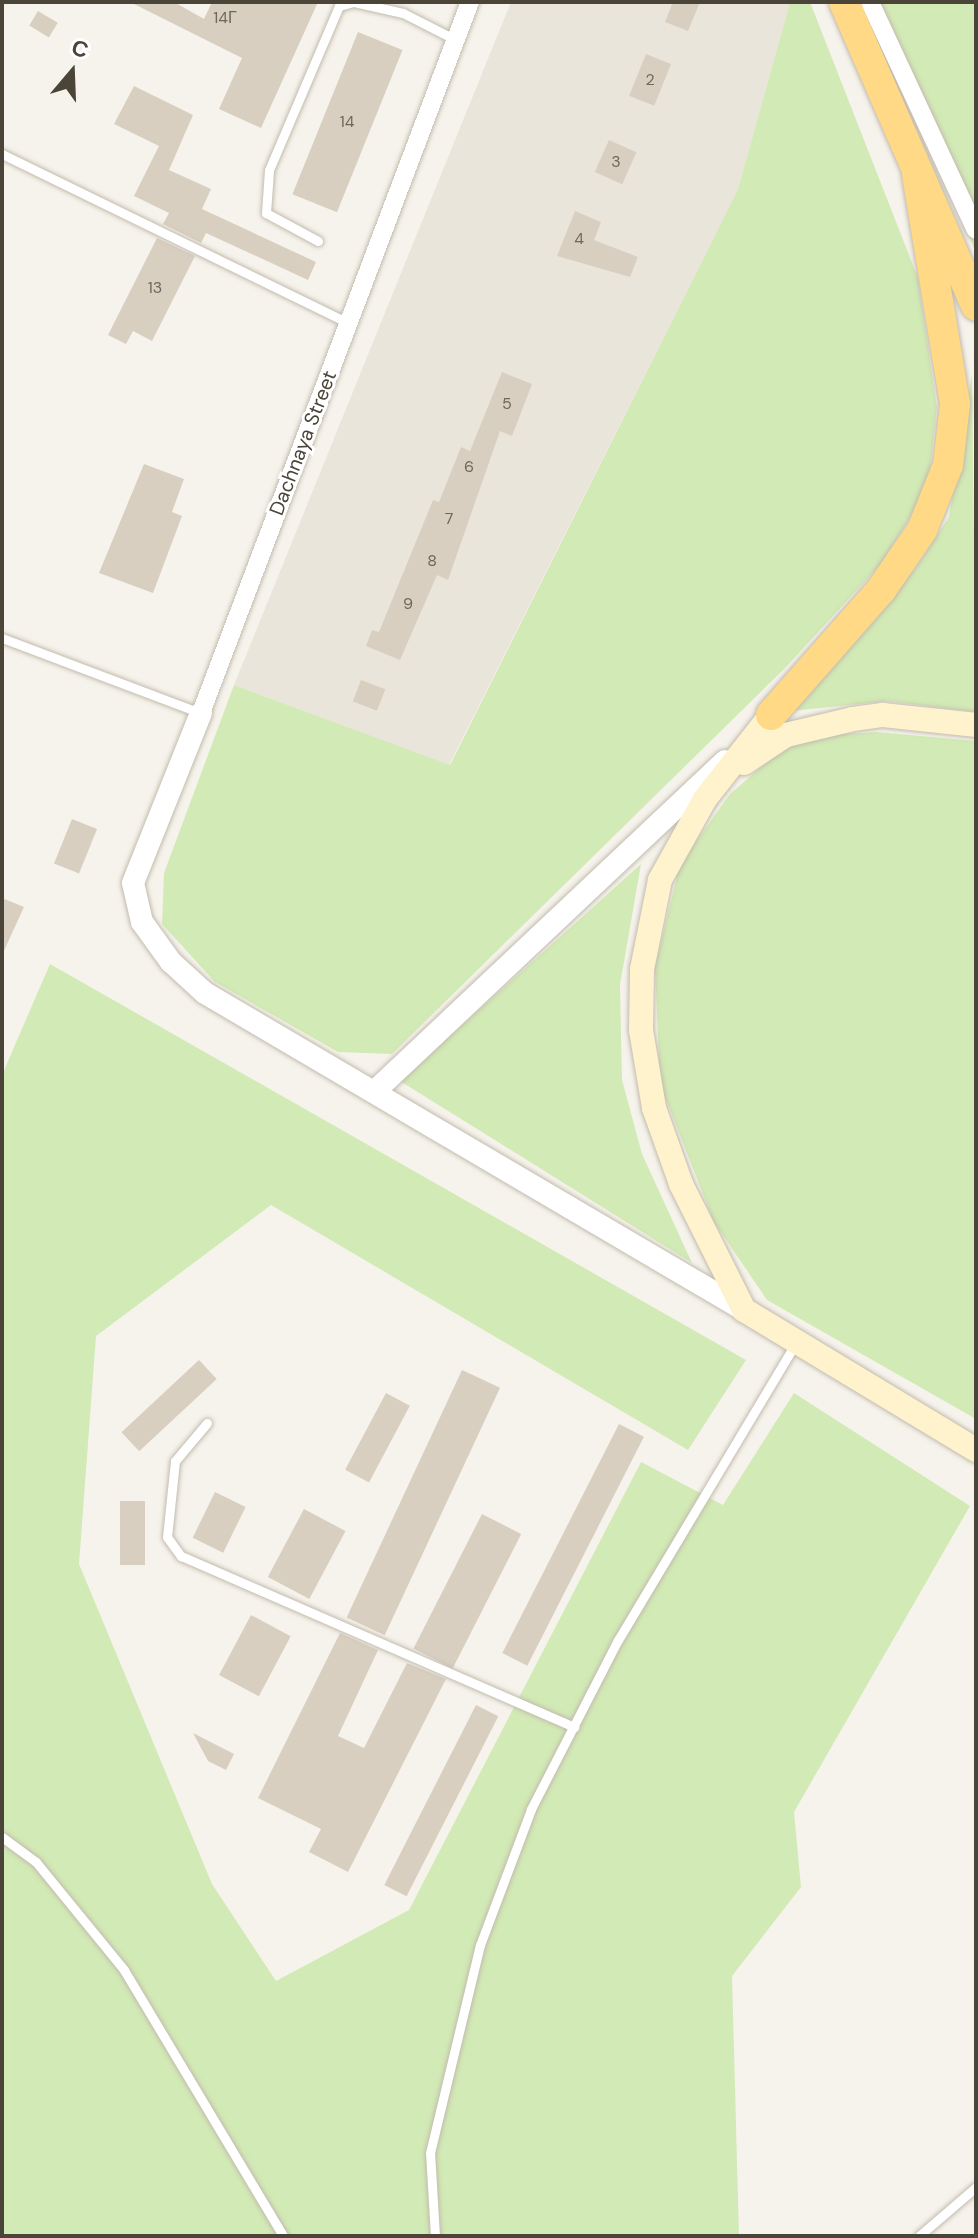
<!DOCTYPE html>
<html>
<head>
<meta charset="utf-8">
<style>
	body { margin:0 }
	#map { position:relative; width:978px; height:2238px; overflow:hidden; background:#f6f3ec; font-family:"DM Sans",sans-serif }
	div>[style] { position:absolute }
	.residential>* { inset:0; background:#eae5da }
	.green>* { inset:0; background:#d2eab5 }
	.building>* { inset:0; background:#d8cfc1; transform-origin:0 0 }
	.roads { filter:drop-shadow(0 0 2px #c2bbae) drop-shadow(0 0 2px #c2bbae) }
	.service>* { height:9px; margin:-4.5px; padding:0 4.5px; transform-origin:4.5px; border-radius:4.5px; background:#fff }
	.minor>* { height:18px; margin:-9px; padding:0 9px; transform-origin:9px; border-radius:9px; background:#fff }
	.tertiary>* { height:22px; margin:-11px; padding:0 11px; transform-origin:11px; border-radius:11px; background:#fff }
	.secondary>* { height:24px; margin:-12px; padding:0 12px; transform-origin:12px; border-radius:12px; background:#fff3cd }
	.trunk>* { height:30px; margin:-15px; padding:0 15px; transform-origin:15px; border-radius:15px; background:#ffd985 }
	span { translate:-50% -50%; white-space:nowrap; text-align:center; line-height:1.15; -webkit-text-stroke:6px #fff; paint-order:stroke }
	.number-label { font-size:16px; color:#6e675b }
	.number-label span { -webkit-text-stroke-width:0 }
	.street-label { font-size:20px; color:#4b4439 }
	.frame { position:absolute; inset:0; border:4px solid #4b4439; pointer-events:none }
	.north { position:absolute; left:32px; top:32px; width:80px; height:80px; -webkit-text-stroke:6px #fff; paint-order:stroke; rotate:19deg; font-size:22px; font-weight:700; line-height:32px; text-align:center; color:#4b4439 }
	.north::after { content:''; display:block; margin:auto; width:28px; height:36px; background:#4b4439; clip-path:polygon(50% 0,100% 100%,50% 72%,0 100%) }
</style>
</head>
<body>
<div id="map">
	<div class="residential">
		<div style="clip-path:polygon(511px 2px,790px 2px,738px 189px,449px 765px,234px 685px)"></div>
	</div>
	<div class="green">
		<div style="clip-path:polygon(790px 2px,810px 2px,918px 278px,937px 407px,928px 489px,880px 565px,785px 668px,392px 1054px,338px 1052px,215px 982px,162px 924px,164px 873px,234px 685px,450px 765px,738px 189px)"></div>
		<div style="clip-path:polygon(869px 2px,976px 2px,976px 253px)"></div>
		<div style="clip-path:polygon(972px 374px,976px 712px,887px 701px,791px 711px,915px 569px,949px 517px)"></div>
		<div style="clip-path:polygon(876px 732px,976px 741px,976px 1419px,767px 1300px,714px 1222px,660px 1084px,655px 967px,680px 864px,730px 794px,780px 751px,827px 735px)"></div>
		<div style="clip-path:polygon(641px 864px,620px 985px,622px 1080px,642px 1154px,692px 1263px,400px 1081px)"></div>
		<div style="clip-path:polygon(50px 964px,746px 1360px,688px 1450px,271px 1205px,96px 1336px,79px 1564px,212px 1884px,276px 1981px,409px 1910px,641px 1462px,723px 1505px,794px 1393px,970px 1506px,794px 1812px,801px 1887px,732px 1976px,739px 2236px,2px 2236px,2px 1075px)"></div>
	</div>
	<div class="building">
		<div style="clip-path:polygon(130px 2px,174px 2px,204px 19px,212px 2px,318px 2px,261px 128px,219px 109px,242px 58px)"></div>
		<div style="clip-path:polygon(673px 2px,700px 2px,688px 31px,665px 22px)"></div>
		<div style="left:38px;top:11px;width:23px;height:17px;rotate:31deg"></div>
		<div style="left:358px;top:32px;width:48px;height:175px;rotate:22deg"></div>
		<div style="left:646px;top:54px;width:27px;height:45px;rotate:22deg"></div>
		<div style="clip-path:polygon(134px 86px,193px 115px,169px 170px,211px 189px,202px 209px,316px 262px,308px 280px,206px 233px,201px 243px,163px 224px,169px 213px,134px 196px,159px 146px,114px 124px)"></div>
		<div style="left:609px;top:140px;width:30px;height:35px;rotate:24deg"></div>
		<div style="clip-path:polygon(575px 211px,601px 222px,594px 240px,638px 257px,630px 277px,557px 256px)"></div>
		<div style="clip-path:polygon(157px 238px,195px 256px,152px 341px,133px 331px,126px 344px,108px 335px)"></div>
		<div style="clip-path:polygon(502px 372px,532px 384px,512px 436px,500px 431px,448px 580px,437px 575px,400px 660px,366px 646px,372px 630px,379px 632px,433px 500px,439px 502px,461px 447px,470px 451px)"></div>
		<div style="clip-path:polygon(144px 464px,184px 479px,172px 512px,182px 516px,153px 593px,99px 573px)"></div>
		<div style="left:361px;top:680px;width:26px;height:23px;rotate:21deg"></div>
		<div style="left:72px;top:819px;width:27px;height:48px;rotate:22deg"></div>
		<div style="clip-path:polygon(2px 898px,24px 907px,2px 955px)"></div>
		<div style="left:199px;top:1360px;width:26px;height:106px;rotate:47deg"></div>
		<div style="left:462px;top:1370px;width:42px;height:273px;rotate:25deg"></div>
		<div style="left:386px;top:1393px;width:27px;height:87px;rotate:28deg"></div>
		<div style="left:619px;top:1424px;width:28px;height:257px;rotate:27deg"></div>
		<div style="left:215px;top:1492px;width:34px;height:51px;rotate:26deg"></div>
		<div style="left:120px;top:1501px;width:25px;height:64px"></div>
		<div style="left:304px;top:1509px;width:47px;height:77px;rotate:28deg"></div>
		<div style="left:482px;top:1514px;width:44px;height:151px;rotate:27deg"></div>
		<div style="left:251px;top:1615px;width:45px;height:68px;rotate:28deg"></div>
		<div style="clip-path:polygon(340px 1633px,378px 1650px,338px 1736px,364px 1748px,407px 1663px,446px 1679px,348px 1872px,309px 1852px,321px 1829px,258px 1798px)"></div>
		<div style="left:476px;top:1705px;width:25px;height:202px;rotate:27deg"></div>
		<div style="clip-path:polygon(193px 1733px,234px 1754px,226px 1770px,208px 1761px)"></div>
	</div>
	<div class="roads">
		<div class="service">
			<div style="left:354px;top:2px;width:50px;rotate:12.7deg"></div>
			<div style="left:403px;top:13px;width:59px;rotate:27deg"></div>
			<div style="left:2px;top:154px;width:386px;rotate:26deg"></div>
			<div style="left:318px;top:241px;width:59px;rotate:-151.7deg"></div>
			<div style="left:266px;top:213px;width:43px;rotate:-86deg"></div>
			<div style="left:269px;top:170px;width:178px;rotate:-66.9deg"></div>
			<div style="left:339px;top:6px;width:15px;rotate:-16deg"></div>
			<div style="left:2px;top:638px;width:213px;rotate:20.7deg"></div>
			<div style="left:207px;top:1423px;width:50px;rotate:130.1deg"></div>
			<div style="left:175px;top:1461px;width:76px;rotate:96deg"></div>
			<div style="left:167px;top:1537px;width:24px;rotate:54deg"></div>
			<div style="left:181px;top:1556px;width:429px;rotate:23.5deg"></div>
			<div style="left:2px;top:1837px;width:42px;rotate:36.3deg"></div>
			<div style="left:36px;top:1862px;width:139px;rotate:50.8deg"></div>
			<div style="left:124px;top:1970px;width:310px;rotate:59.1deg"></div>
			<div style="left:435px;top:2236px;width:83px;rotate:-93.4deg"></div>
			<div style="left:430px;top:2153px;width:214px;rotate:-76.5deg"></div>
			<div style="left:480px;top:1945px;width:145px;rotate:-69.4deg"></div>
			<div style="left:531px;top:1809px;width:190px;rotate:-62.8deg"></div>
			<div style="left:618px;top:1640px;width:346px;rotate:-59.1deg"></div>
			<div style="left:919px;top:2236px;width:75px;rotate:-40.7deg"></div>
		</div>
		<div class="minor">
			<div style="left:870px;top:2px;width:251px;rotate:65.1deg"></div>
			<div style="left:201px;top:713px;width:760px;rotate:-69.28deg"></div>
		</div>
		<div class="tertiary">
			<div style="left:201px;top:713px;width:183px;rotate:111.8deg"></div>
			<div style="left:133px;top:883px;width:40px;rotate:77deg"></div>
			<div style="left:142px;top:922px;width:49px;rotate:54.1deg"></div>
			<div style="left:171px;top:962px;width:46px;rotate:42.4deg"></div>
			<div style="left:205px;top:993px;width:625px;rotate:30.46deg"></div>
			<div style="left:375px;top:1091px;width:481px;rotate:-43.3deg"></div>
		</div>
		<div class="secondary">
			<div style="left:771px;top:715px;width:107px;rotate:128.2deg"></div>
			<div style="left:705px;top:799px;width:93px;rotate:119.1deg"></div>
			<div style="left:660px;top:880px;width:91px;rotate:101.4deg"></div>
			<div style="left:642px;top:969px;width:61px;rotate:90.9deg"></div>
			<div style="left:641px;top:1030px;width:79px;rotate:80.5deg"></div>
			<div style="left:654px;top:1108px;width:81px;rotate:70.4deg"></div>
			<div style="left:681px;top:1184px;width:141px;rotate:63.4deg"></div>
			<div style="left:744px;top:1310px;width:271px;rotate:31.1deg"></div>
			<div style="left:744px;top:763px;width:50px;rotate:-33.7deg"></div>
			<div style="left:786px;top:735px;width:69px;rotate:-13.4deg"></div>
			<div style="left:853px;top:719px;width:30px;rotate:-8deg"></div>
			<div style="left:883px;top:715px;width:94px;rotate:6.1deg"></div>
		</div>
		<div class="trunk">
			<div style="left:844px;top:2px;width:331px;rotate:66.5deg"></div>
			<div style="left:771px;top:715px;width:167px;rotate:-48.7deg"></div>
			<div style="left:881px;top:590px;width:73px;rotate:-55.7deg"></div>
			<div style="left:922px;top:530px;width:70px;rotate:-68.2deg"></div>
			<div style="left:948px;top:465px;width:61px;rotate:-83.5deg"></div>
			<div style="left:955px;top:404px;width:232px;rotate:-99.4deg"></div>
		</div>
	</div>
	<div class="number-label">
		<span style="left:225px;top:18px">14Г</span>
		<span style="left:650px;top:80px">2</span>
		<span style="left:347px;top:122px">14</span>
		<span style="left:616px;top:162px">3</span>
		<span style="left:579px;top:239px">4</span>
		<span style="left:155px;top:288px">13</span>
		<span style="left:507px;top:404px">5</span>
		<span style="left:469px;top:467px">6</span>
		<span style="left:449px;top:519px">7</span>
		<span style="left:432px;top:561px">8</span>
		<span style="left:408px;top:604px">9</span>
	</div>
	<div class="street-label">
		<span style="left:303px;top:443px;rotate:-69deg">Dachnaya Street</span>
	</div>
	<div class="frame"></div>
	<div class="north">С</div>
</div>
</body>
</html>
